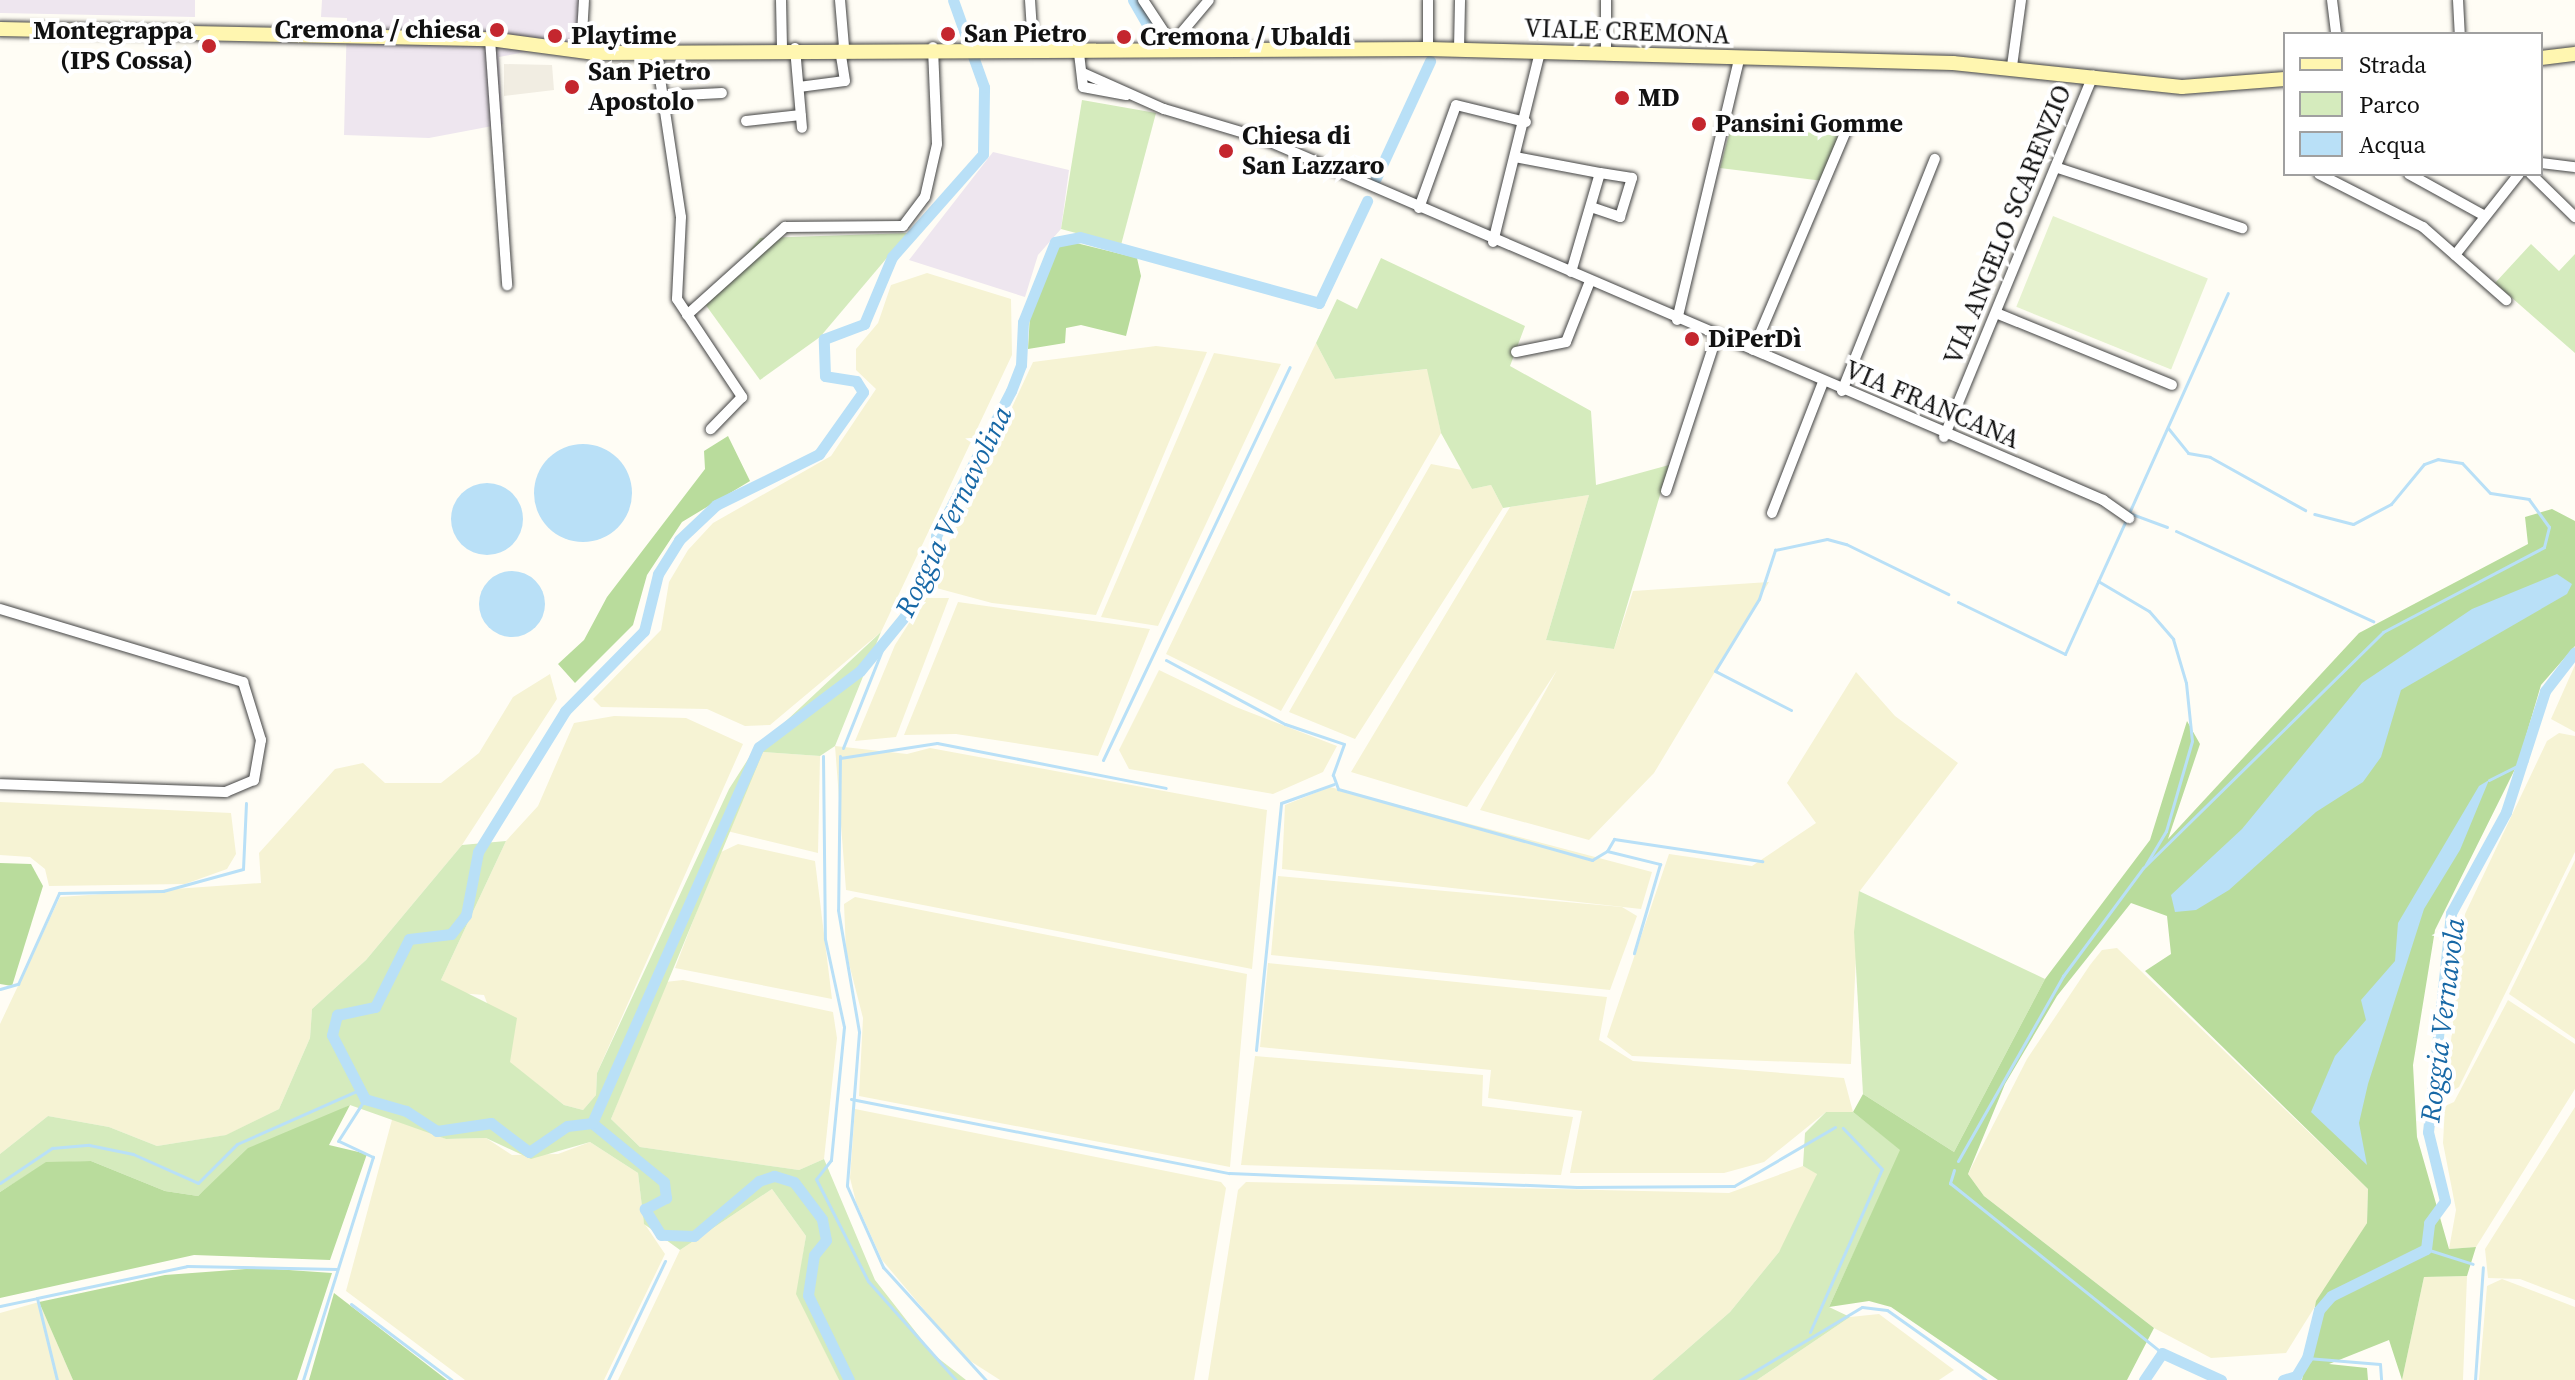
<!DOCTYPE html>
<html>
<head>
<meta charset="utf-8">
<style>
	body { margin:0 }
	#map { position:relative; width:2575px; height:1380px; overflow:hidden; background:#fffdf5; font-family:"Source Serif 4",serif }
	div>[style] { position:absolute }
	.industrial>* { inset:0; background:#eee6ef }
	.farmland>* { inset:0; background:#f6f3d4 }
	.green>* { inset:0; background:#d5ebbd }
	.forest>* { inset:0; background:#b9dc9c }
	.pitch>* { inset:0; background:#e6f2cf; transform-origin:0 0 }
	.plaza>* { inset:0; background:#f1ede2 }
	.water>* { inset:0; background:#b9e0f7 }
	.round { border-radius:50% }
	.stream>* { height:3px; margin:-1.5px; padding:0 1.5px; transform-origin:1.5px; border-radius:1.5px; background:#b9e0f7 }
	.canal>* { height:11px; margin:-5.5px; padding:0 5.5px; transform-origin:5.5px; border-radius:5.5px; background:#b9e0f7 }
	.roads { filter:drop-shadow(0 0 2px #444) drop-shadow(0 0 2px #444) }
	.minor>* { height:10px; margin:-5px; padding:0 5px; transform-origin:5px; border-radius:5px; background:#fff }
	.secondary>* { height:14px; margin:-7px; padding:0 7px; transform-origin:7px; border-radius:7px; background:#fff6b0 }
	.dots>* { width:22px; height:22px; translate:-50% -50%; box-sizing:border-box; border:4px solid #fff; border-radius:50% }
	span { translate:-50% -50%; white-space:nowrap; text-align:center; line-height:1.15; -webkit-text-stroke:8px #fff; paint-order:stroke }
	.poi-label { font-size:26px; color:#111; font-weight:700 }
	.right { translate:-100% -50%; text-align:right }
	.left { translate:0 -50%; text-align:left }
	.street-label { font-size:26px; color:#111 }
	.water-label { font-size:28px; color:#1768a6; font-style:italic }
	.legend { position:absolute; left:2283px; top:32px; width:260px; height:144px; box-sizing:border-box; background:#fff; border:2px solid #a0a0a0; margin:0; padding:10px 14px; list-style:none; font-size:24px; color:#111 }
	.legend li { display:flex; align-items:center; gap:16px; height:40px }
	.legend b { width:40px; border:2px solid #a0a0a0 }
</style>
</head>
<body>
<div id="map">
	<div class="industrial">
		<div style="clip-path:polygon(0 0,195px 0,195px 17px,0 13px)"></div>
		<div style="clip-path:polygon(322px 0,582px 0,580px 42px,499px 57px,503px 124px,429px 138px,344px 135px,347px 18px,321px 17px)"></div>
		<div style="clip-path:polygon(993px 152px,1069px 170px,1061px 229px,1038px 255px,1025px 297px,909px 260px)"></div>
	</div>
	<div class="farmland">
		<div style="clip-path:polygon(927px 273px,1011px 299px,1012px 355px,881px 632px,770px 725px,745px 726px,707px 709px,601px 707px,593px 699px,661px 630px,669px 582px,688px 550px,713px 523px,831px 456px,876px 389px,856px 370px,856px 349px,878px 323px,891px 285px)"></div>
		<div style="clip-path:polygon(1316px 343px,1335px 379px,1428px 369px,1441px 433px,1281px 711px,1166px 654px)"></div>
		<div style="clip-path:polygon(1156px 346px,1207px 352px,1096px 615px,992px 603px,929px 586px,1033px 362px)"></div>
		<div style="clip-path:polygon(1214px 353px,1281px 364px,1158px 626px,1101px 617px)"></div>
		<div style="clip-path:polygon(1431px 464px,1462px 470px,1472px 489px,1491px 485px,1503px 508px,1355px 739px,1289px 712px)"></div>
		<div style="clip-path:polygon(1589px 495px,1546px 640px,1614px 649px,1633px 591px,1769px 582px,1654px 773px,1589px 840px,1480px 810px,1557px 670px,1467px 807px,1351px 772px,1510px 507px)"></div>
		<div style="clip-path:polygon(925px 598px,949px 598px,896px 737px,855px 741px,895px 645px)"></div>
		<div style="clip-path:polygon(958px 602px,1150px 629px,1098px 756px,956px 734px,904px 735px)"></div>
		<div style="clip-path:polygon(2575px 665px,2575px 732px,2551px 719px)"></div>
		<div style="clip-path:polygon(1159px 670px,1236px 707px,1337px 746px,1323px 772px,1273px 794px,1129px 769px,1119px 750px)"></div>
		<div style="clip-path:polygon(1856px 672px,1895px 716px,1958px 763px,1859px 892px,1851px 1064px,1632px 1056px,1607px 1037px,1669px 854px,1752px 866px,1816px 823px,1787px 783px)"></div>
		<div style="clip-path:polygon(550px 674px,557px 699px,462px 845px,366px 960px,312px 1009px,310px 1038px,279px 1109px,227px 1135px,157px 1146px,109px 1127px,48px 1116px,0 1154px,0 1024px,60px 897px,261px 883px,259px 853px,335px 769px,363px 763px,385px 783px,441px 783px,479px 753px,513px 697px)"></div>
		<div style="clip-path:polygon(614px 716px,686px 718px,743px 744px,597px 1073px,596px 1095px,583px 1110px,564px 1105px,509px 1062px,484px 995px,459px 993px,441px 980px,506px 841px,538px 806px,574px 723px)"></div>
		<div style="clip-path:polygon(2559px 733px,2575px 736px,2575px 852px,2459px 1087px,2445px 1095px,2465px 914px,2547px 741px)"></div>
		<div style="clip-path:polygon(835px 746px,907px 754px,930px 748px,1267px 810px,1252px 969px,846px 890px)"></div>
		<div style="clip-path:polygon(763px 752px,820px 756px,818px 853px,727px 831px)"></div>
		<div style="clip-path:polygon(1330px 787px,1652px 872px,1641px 909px,1282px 869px,1285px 805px)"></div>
		<div style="clip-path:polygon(0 802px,231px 813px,236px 854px,227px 869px,185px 884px,49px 886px,45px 869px,30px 857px,0 855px)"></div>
		<div style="clip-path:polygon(738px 844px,815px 861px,832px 999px,675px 968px,719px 853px)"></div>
		<div style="clip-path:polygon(2575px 860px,2575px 1039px,2509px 994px)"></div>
		<div style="clip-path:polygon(1278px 876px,1622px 907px,1637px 916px,1610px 990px,1271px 955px)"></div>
		<div style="clip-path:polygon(855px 897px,1247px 974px,1230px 1167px,859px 1096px,863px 1018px,846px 952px,844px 904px)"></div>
		<div style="clip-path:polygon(2117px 948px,2368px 1189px,2367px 1223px,2286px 1353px,2211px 1358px,2154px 1328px,1984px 1196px,1968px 1174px,2027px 1059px,2090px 965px,2102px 950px)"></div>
		<div style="clip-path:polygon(1268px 963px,1607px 997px,1599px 1040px,1633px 1061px,1844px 1078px,1853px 1112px,1826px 1112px,1764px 1162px,1724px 1173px,1570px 1173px,1582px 1111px,1488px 1098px,1491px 1070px,1260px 1047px)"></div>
		<div style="clip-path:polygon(683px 980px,833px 1012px,837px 1038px,824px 1159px,799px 1170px,640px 1147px,611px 1119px,665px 982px)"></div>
		<div style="clip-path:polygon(2508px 1000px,2575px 1044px,2575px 1089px,2476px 1247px,2449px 1249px,2456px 1210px,2443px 1143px,2445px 1106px,2454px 1102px)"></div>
		<div style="clip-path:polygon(1255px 1056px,1483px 1075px,1482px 1106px,1573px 1117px,1561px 1175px,1241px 1165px)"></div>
		<div style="clip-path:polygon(2575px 1107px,2575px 1300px,2520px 1279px,2488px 1278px,2485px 1249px)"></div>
		<div style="clip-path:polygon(855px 1109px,1221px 1182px,1226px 1188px,1194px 1380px,1000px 1380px,964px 1357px,882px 1260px,856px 1202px,850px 1178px)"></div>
		<div style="clip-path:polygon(393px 1116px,446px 1139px,486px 1138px,512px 1155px,558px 1154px,590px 1142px,638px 1173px,644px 1223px,665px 1254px,604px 1380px,465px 1380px,346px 1291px)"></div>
		<div style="clip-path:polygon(1803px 1166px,1817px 1173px,1811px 1198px,1779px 1252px,1730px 1312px,1652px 1380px,1208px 1380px,1238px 1190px,1246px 1182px,1729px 1193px)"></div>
		<div style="clip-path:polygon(772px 1189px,806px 1236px,797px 1294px,839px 1380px,618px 1380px,680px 1250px)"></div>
		<div style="clip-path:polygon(2467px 1276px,2463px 1380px,2402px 1380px,2424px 1277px)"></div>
		<div style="clip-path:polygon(2502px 1279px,2575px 1307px,2575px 1380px,2479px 1380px,2487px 1286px)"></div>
		<div style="clip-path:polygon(39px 1302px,73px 1380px,0 1380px,0 1313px)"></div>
		<div style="clip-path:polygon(1879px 1314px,1954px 1370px,1939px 1380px,1757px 1380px,1850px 1317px)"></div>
	</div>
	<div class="green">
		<div style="clip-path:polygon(1082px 100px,1156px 113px,1121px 245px,1061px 229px)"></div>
		<div style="clip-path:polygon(1732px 123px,1838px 136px,1823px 181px,1720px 168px)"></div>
		<div style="clip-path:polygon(908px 233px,820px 337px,760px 380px,705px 304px,760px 238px)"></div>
		<div style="clip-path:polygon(2531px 244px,2559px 271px,2575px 254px,2575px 353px,2495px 283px)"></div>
		<div style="clip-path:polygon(1381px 258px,1525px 326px,1510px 366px,1591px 411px,1596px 485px,1669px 465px,1614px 649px,1546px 640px,1589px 495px,1503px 508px,1491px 485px,1472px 489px,1441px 433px,1427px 369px,1335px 379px,1316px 343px,1337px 299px,1357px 309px)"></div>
		<div style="clip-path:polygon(881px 632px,835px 746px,820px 756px,763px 752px,611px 1119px,640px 1147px,799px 1170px,824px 1159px,875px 1280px,933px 1354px,966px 1380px,839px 1380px,796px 1294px,806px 1236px,772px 1189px,680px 1250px,644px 1224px,638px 1173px,590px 1142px,531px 1159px,486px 1138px,446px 1139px,350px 1105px,234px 1164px,198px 1196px,165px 1191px,91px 1161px,46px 1163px,0 1192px,0 1154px,48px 1116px,109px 1127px,157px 1146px,226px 1135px,279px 1109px,310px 1038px,312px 1009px,366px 960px,462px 845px,506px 841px,441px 980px,517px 1018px,510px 1062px,564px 1105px,583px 1110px,596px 1095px,597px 1073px,729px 789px,752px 753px)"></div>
		<div style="clip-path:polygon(1859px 891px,2045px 979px,1954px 1152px,1863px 1094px,1854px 932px)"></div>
		<div style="clip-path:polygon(1826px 1112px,1853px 1112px,1901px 1150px,1829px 1307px,1850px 1317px,1757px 1380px,1652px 1380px,1730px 1312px,1779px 1252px,1817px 1174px,1803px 1166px,1805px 1133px)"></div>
	</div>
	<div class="forest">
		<div style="clip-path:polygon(1064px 240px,1137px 258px,1141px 276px,1126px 336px,1081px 325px,1066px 328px,1065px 343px,1028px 349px,1030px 314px,1054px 249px)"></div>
		<div style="clip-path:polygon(728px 436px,750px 481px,682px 522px,647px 575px,633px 625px,575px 683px,558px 664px,584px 640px,607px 597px,705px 469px,704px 451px)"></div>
		<div style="clip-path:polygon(2552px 509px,2575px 521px,2575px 646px,2541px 685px,2518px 763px,2435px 930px,2413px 1065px,2417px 1137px,2449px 1249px,2476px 1247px,2467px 1276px,2424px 1277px,2402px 1380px,2389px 1340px,2329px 1364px,2367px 1368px,2368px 1380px,2302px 1380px,2316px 1301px,2367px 1223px,2368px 1189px,2145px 971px,2171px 954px,2167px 916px,2131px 903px,2057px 996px,2005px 1084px,1968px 1174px,1984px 1196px,2154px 1328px,2127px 1380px,1998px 1380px,1891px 1307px,1869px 1301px,1829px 1307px,1900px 1150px,1853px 1112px,1863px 1094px,1954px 1152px,2045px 979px,2150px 840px,2187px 721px,2200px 744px,2168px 839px,2359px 633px,2528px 544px,2525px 517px)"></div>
		<div style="clip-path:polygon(0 863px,31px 864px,43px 886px,12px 986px,0 984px)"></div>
		<div style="clip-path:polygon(350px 1105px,329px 1145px,367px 1154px,330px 1260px,194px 1255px,0 1298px,0 1192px,46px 1162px,91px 1161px,165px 1191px,198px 1196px,248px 1148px)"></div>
		<div style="clip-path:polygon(260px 1268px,332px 1273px,297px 1380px,73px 1380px,39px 1302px,165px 1275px)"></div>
		<div style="clip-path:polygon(334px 1293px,447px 1380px,309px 1380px)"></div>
	</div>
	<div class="pitch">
		<div style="left:2053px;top:216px;width:167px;height:98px;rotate:22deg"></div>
	</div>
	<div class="plaza">
		<div style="clip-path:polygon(504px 64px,552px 65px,554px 90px,504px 96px)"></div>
	</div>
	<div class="water">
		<div class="round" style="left:534px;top:444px;width:98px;height:98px"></div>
		<div class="round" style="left:451px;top:483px;width:72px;height:72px"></div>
		<div class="round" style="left:479px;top:571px;width:66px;height:66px"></div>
		<div style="clip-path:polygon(2557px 574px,2572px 584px,2567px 594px,2401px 690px,2381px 757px,2363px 782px,2316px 812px,2229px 890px,2196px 910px,2175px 912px,2171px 895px,2242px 829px,2362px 683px,2472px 609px)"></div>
		<div style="clip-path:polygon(2489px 780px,2460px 850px,2424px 909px,2368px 1084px,2359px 1123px,2367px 1165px,2311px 1112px,2335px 1056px,2366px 1020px,2361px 1000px,2395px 961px,2398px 923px,2479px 786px)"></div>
	</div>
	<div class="stream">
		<div style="left:2168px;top:428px;width:32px;rotate:51deg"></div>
		<div style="left:2188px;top:453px;width:22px;rotate:10deg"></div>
		<div style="left:2210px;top:457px;width:109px;rotate:29.2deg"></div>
		<div style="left:2167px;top:527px;width:40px;rotate:-159.8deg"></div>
		<div style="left:2129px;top:513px;width:241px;rotate:-65.8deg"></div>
		<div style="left:2176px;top:531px;width:217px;rotate:24.6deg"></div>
		<div style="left:2098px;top:581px;width:59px;rotate:30.5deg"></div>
		<div style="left:2149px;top:611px;width:37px;rotate:49deg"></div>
		<div style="left:2173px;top:639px;width:46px;rotate:73.5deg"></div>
		<div style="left:2186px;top:683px;width:58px;rotate:84.1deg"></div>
		<div style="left:2192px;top:741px;width:94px;rotate:106.1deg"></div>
		<div style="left:2166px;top:831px;width:39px;rotate:121deg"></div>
		<div style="left:1958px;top:602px;width:119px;rotate:25.9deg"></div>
		<div style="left:2065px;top:654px;width:147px;rotate:-65.5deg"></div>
		<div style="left:1166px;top:660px;width:135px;rotate:28.3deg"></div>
		<div style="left:1285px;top:724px;width:62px;rotate:18.7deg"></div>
		<div style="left:1344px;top:744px;width:33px;rotate:110deg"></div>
		<div style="left:1333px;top:775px;width:15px;rotate:70deg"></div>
		<div style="left:1338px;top:789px;width:264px;rotate:15.6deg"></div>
		<div style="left:1592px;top:860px;width:17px;rotate:-31deg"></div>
		<div style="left:1607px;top:851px;width:55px;rotate:13.8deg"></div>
		<div style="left:1660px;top:864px;width:93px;rotate:106.3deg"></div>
		<div style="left:1791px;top:710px;width:85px;rotate:-152.8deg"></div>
		<div style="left:1715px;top:671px;width:84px;rotate:-58.6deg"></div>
		<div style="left:1759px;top:599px;width:52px;rotate:-71.9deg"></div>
		<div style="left:1775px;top:550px;width:53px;rotate:-11.9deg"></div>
		<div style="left:1827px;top:539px;width:20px;rotate:15deg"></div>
		<div style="left:1846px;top:544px;width:114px;rotate:26.1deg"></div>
		<div style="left:843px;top:748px;width:111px;rotate:-68.3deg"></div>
		<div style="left:823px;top:756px;width:183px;rotate:89.4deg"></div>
		<div style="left:825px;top:939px;width:90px;rotate:77.8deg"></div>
		<div style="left:844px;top:1027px;width:134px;rotate:95.6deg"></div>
		<div style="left:831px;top:1160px;width:24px;rotate:128deg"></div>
		<div style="left:816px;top:1179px;width:114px;rotate:63deg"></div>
		<div style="left:868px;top:1281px;width:132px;rotate:48.4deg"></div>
		<div style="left:840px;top:756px;width:154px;rotate:90.7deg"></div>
		<div style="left:838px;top:910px;width:124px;rotate:80.2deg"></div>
		<div style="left:859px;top:1032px;width:154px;rotate:94.5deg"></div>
		<div style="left:847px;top:1186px;width:89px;rotate:66deg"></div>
		<div style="left:883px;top:1267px;width:153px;rotate:47.7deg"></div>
		<div style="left:840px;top:758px;width:98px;rotate:-8.8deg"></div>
		<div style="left:937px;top:743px;width:233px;rotate:11.1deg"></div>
		<div style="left:1103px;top:760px;width:435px;rotate:-64.6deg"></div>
		<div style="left:2489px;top:780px;width:42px;rotate:-26.6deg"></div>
		<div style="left:1607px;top:851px;width:14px;rotate:-60deg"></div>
		<div style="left:1614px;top:839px;width:150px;rotate:8.5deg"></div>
		<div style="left:0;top:989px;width:19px;rotate:-16deg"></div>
		<div style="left:18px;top:984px;width:100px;rotate:-65.7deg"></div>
		<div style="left:59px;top:893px;width:104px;rotate:-1.1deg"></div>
		<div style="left:163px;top:891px;width:83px;rotate:-15.4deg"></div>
		<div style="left:243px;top:869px;width:66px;rotate:-87.4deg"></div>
		<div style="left:1256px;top:1050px;width:248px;rotate:-84.2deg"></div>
		<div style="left:1281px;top:803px;width:56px;rotate:-19.7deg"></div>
		<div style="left:851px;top:1099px;width:385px;rotate:11.1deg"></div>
		<div style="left:1229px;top:1173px;width:348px;rotate:2.3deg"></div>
		<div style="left:1577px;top:1187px;width:157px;rotate:-0.4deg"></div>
		<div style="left:1734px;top:1186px;width:117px;rotate:-30.3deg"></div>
		<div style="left:1958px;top:1161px;width:213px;rotate:-60.4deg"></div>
		<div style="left:2063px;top:976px;width:134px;rotate:-53.5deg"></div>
		<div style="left:2143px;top:868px;width:337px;rotate:-44.5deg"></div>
		<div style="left:2383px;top:632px;width:182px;rotate:-27.8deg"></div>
		<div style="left:2544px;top:547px;width:21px;rotate:-76deg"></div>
		<div style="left:2549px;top:527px;width:34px;rotate:-126deg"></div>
		<div style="left:2529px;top:499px;width:39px;rotate:-171deg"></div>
		<div style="left:2490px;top:493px;width:41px;rotate:-133deg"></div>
		<div style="left:2462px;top:463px;width:24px;rotate:-171deg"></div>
		<div style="left:2438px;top:459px;width:15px;rotate:160deg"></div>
		<div style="left:2424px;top:464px;width:52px;rotate:129.5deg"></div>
		<div style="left:2391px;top:504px;width:43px;rotate:152.2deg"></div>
		<div style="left:2353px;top:524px;width:40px;rotate:-165.6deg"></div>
		<div style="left:1954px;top:1170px;width:14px;rotate:107deg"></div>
		<div style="left:1950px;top:1183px;width:272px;rotate:38.7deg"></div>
		<div style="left:0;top:1183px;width:63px;rotate:-33.9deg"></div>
		<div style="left:52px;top:1148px;width:37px;rotate:-5deg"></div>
		<div style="left:89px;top:1145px;width:45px;rotate:11.6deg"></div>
		<div style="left:133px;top:1154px;width:71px;rotate:24deg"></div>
		<div style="left:198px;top:1183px;width:55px;rotate:-45deg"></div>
		<div style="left:237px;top:1144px;width:133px;rotate:-23.9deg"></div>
		<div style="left:2426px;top:1249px;width:49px;rotate:17.7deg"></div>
		<div style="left:37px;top:1298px;width:153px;rotate:-12deg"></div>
		<div style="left:187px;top:1266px;width:150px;rotate:1.1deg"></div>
		<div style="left:351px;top:1304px;width:126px;rotate:37deg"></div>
		<div style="left:0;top:1306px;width:38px;rotate:-12deg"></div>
		<div style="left:37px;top:1298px;width:84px;rotate:76.3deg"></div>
		<div style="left:1810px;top:1332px;width:178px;rotate:-66.2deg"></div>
		<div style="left:1882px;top:1169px;width:57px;rotate:-133.6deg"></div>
		<div style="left:2307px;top:1358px;width:73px;rotate:4.7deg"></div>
		<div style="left:2380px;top:1364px;width:16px;rotate:86deg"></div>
		<div style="left:303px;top:1380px;width:234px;rotate:-72.6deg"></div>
		<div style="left:373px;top:1157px;width:38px;rotate:-155deg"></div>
		<div style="left:338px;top:1141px;width:50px;rotate:-57.3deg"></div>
		<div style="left:608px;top:1380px;width:132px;rotate:-64.4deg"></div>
		<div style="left:1740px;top:1380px;width:142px;rotate:-30.9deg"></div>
		<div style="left:1862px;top:1307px;width:25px;rotate:7deg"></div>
		<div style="left:1887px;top:1310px;width:121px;rotate:35.3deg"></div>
		<div style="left:2475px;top:1380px;width:113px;rotate:-86deg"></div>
	</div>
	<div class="canal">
		<div style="left:1133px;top:0;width:36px;rotate:60deg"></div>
		<div style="left:1376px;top:178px;width:129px;rotate:-65.2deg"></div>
		<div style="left:592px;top:1123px;width:411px;rotate:-66.1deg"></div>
		<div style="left:759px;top:747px;width:126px;rotate:-37deg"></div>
		<div style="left:860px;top:671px;width:71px;rotate:-50.7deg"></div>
		<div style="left:905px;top:616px;width:52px;rotate:-68.4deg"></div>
		<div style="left:924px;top:568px;width:16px;rotate:-40deg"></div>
		<div style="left:936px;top:558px;width:22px;rotate:-90deg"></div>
		<div style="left:936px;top:536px;width:163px;rotate:-62.7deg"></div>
		<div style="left:1011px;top:391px;width:28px;rotate:-69deg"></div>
		<div style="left:1021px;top:365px;width:43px;rotate:-87.3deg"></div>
		<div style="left:1023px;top:322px;width:86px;rotate:-68.2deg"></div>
		<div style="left:1055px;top:242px;width:25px;rotate:-11deg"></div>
		<div style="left:1080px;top:237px;width:248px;rotate:15.4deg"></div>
		<div style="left:1319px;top:303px;width:113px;rotate:-64.8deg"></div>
		<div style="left:849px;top:1380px;width:94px;rotate:-115.8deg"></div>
		<div style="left:808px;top:1295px;width:40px;rotate:-81.5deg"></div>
		<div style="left:814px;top:1255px;width:19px;rotate:-51deg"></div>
		<div style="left:826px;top:1240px;width:21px;rotate:-101deg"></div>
		<div style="left:822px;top:1219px;width:46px;rotate:-127.1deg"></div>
		<div style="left:794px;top:1182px;width:21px;rotate:-163deg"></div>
		<div style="left:774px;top:1176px;width:16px;rotate:162deg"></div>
		<div style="left:759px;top:1181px;width:85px;rotate:139.8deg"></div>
		<div style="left:694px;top:1236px;width:33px;rotate:-178deg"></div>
		<div style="left:661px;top:1235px;width:31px;rotate:-122deg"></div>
		<div style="left:645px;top:1209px;width:24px;rotate:-28deg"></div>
		<div style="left:666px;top:1198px;width:16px;rotate:-97deg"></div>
		<div style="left:664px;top:1182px;width:93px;rotate:-140.7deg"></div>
		<div style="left:592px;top:1123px;width:25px;rotate:173deg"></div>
		<div style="left:567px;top:1126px;width:46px;rotate:145.6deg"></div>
		<div style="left:529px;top:1152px;width:48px;rotate:-142.7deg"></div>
		<div style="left:491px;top:1123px;width:55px;rotate:171.6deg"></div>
		<div style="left:437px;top:1131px;width:37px;rotate:-147deg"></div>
		<div style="left:406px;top:1111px;width:43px;rotate:-163.7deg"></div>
		<div style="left:365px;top:1099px;width:72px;rotate:-117.3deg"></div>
		<div style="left:332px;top:1035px;width:21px;rotate:-76deg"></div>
		<div style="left:337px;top:1015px;width:39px;rotate:-12deg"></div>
		<div style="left:375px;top:1007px;width:76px;rotate:-63.4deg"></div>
		<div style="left:409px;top:939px;width:42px;rotate:-6.8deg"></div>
		<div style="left:451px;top:934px;width:24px;rotate:-52deg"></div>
		<div style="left:466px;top:915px;width:64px;rotate:-79.2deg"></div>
		<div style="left:478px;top:852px;width:166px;rotate:-58.3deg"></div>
		<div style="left:565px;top:711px;width:112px;rotate:-45.4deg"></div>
		<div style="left:644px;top:631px;width:59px;rotate:-76.2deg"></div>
		<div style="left:658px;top:574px;width:40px;rotate:-58deg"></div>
		<div style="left:679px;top:540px;width:51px;rotate:-43.4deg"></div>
		<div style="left:716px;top:505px;width:115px;rotate:-26.3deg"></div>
		<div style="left:819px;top:454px;width:76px;rotate:-54.6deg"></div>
		<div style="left:863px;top:392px;width:13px;rotate:-122deg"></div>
		<div style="left:856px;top:381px;width:31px;rotate:-171deg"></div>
		<div style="left:825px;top:376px;width:37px;rotate:-92deg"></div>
		<div style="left:824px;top:339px;width:43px;rotate:-20.6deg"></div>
		<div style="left:864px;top:324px;width:73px;rotate:-67.3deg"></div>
		<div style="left:892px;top:257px;width:137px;rotate:-48.5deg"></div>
		<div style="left:983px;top:154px;width:67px;rotate:-89.1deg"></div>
		<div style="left:984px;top:87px;width:92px;rotate:-109.6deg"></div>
		<div style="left:2144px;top:1380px;width:32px;rotate:-56deg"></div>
		<div style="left:2162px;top:1353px;width:65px;rotate:24.6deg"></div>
		<div style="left:2283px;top:1380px;width:14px;rotate:-17deg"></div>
		<div style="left:2296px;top:1376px;width:21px;rotate:-59deg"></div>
		<div style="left:2307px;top:1358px;width:49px;rotate:-76deg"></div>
		<div style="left:2319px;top:1310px;width:18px;rotate:-49deg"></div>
		<div style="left:2331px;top:1296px;width:106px;rotate:-26.3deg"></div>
		<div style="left:2426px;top:1249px;width:26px;rotate:-83deg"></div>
		<div style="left:2429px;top:1223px;width:27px;rotate:-54deg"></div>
		<div style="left:2445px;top:1201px;width:71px;rotate:-103.8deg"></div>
		<div style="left:2428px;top:1132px;width:220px;rotate:-84deg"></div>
		<div style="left:2451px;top:913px;width:115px;rotate:-61.4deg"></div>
		<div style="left:2506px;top:812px;width:127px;rotate:-72.1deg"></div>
		<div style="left:2545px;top:691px;width:49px;rotate:-52.4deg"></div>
	</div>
	<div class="roads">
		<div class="minor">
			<div style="left:781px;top:0;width:48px;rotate:88.8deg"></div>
			<div style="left:840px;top:0;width:47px;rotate:85.1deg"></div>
			<div style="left:1030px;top:0;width:47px;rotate:86.3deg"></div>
			<div style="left:1143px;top:0;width:53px;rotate:56.6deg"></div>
			<div style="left:1172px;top:44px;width:57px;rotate:-49.9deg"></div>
			<div style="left:1428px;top:0;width:49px;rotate:90deg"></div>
			<div style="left:2332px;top:0;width:34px;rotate:83deg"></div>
			<div style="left:2458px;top:0;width:34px;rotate:87deg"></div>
			<div style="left:490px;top:39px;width:247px;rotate:86deg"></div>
			<div style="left:1078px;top:45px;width:42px;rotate:83.2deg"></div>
			<div style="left:1083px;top:87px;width:44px;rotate:10.5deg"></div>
			<div style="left:795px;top:48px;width:80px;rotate:85deg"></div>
			<div style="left:1459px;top:49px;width:49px;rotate:-88.8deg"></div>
			<div style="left:581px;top:52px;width:52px;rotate:-86.7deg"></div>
			<div style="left:656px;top:52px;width:167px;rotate:81.4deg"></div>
			<div style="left:681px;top:217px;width:82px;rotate:92.8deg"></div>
			<div style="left:677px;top:299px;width:118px;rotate:56.4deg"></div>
			<div style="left:742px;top:397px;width:45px;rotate:134.1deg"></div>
			<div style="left:1606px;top:55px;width:55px;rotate:-90deg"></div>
			<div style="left:2012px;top:66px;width:67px;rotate:-82.2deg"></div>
			<div style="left:1083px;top:73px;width:89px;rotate:24deg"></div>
			<div style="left:1164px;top:109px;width:101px;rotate:16.6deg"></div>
			<div style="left:1261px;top:138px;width:917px;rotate:23.26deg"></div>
			<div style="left:2103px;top:500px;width:32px;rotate:35deg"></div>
			<div style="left:799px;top:87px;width:46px;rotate:-7.4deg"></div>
			<div style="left:845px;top:81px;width:32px;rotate:-99deg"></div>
			<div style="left:664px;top:96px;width:58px;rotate:-3deg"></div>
			<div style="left:746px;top:121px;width:55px;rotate:-6.2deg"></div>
			<div style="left:1515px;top:157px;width:86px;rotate:10.7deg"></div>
			<div style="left:1600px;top:173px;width:103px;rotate:106.3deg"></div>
			<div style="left:2541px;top:163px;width:34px;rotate:7deg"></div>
			<div style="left:2058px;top:168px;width:194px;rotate:18.1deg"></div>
			<div style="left:2319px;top:174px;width:117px;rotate:27deg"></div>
			<div style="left:2423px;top:227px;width:111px;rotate:41.3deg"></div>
			<div style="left:2409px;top:174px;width:87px;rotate:28.9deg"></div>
			<div style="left:2531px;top:174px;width:62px;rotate:44.3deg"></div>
			<div style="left:1591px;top:207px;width:31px;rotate:19deg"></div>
			<div style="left:1620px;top:217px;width:41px;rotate:-72.9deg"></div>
			<div style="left:1632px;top:178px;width:32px;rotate:-171deg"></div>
			<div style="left:1419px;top:208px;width:109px;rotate:-70.2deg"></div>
			<div style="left:1456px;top:105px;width:72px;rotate:13.7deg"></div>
			<div style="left:1493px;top:242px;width:196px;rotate:-76.1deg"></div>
			<div style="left:2455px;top:255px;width:103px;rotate:-51.7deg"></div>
			<div style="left:1996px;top:313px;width:190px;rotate:22.2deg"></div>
			<div style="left:687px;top:315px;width:132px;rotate:-41.9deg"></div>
			<div style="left:785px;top:227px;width:118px;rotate:-0.5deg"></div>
			<div style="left:903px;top:226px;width:36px;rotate:-53deg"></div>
			<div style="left:925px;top:197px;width:54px;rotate:-77.2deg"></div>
			<div style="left:937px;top:144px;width:97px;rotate:-92.4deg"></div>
			<div style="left:1677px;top:320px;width:267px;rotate:-76.6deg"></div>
			<div style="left:1753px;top:350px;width:238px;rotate:-67deg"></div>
			<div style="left:1516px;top:352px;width:51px;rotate:-11.3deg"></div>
			<div style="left:1566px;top:342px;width:66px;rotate:-68.5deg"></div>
			<div style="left:1842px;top:391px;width:250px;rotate:-68.2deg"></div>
			<div style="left:1944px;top:437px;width:391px;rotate:-67.6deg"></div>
			<div style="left:1666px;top:491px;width:161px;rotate:-71.9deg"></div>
			<div style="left:1772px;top:513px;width:141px;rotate:-68.7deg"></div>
			<div style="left:0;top:609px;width:254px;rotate:16.7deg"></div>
			<div style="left:243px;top:682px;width:61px;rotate:72.8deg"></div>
			<div style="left:261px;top:740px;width:41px;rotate:99.9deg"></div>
			<div style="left:254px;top:780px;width:30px;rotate:157deg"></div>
			<div style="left:226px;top:792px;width:226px;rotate:-178deg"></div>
		</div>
		<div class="secondary">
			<div style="left:0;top:29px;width:490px;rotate:1.2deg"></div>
			<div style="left:490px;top:39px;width:104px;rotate:7.7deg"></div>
			<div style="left:593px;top:53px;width:835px;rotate:-0.27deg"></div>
			<div style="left:1428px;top:49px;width:525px;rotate:1.53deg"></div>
			<div style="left:1953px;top:63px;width:230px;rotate:6deg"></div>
			<div style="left:2182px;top:87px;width:103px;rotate:-4.4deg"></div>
			<div style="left:2541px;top:58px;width:34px;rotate:-7deg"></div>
		</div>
	</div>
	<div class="dots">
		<div style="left:497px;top:30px;background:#c4262e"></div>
		<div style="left:948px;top:34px;background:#c4262e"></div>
		<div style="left:555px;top:36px;background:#c4262e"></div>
		<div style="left:1124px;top:37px;background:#c4262e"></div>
		<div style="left:209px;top:46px;background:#c4262e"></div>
		<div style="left:572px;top:87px;background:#c4262e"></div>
		<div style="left:1622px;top:98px;background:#c4262e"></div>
		<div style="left:1699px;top:124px;background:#c4262e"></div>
		<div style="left:1226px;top:151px;background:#c4262e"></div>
		<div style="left:1692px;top:339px;background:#c4262e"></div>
	</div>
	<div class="poi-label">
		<span class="right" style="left:481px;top:30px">Cremona / chiesa</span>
		<span class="right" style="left:193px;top:46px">Montegrappa<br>(IPS Cossa)</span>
		<span class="left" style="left:964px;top:34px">San Pietro</span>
		<span class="left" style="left:571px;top:36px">Playtime</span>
		<span class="left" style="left:1140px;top:37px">Cremona / Ubaldi</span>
		<span class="left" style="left:588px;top:87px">San Pietro<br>Apostolo</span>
		<span class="left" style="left:1638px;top:98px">MD</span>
		<span class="left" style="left:1715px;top:124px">Pansini Gomme</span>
		<span class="left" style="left:1242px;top:151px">Chiesa di<br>San Lazzaro</span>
		<span class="left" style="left:1708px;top:339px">DiPerDì</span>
	</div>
	<div class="street-label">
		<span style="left:1627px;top:32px;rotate:2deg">VIALE CREMONA</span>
		<span style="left:2008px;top:225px;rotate:-68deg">VIA ANGELO SCARENZIO</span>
		<span style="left:1932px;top:405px;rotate:23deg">VIA FRANCANA</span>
	</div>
	<div class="water-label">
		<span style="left:953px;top:511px;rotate:-64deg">Roggia Vernavolina</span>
		<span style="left:2442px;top:1020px;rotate:-83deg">Roggia Vernavola</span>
	</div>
	<ul class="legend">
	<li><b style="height:10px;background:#fff6b0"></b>Strada</li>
	<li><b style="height:22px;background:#d5ebbd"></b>Parco</li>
	<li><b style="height:22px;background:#b9e0f7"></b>Acqua</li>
	</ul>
</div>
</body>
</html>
